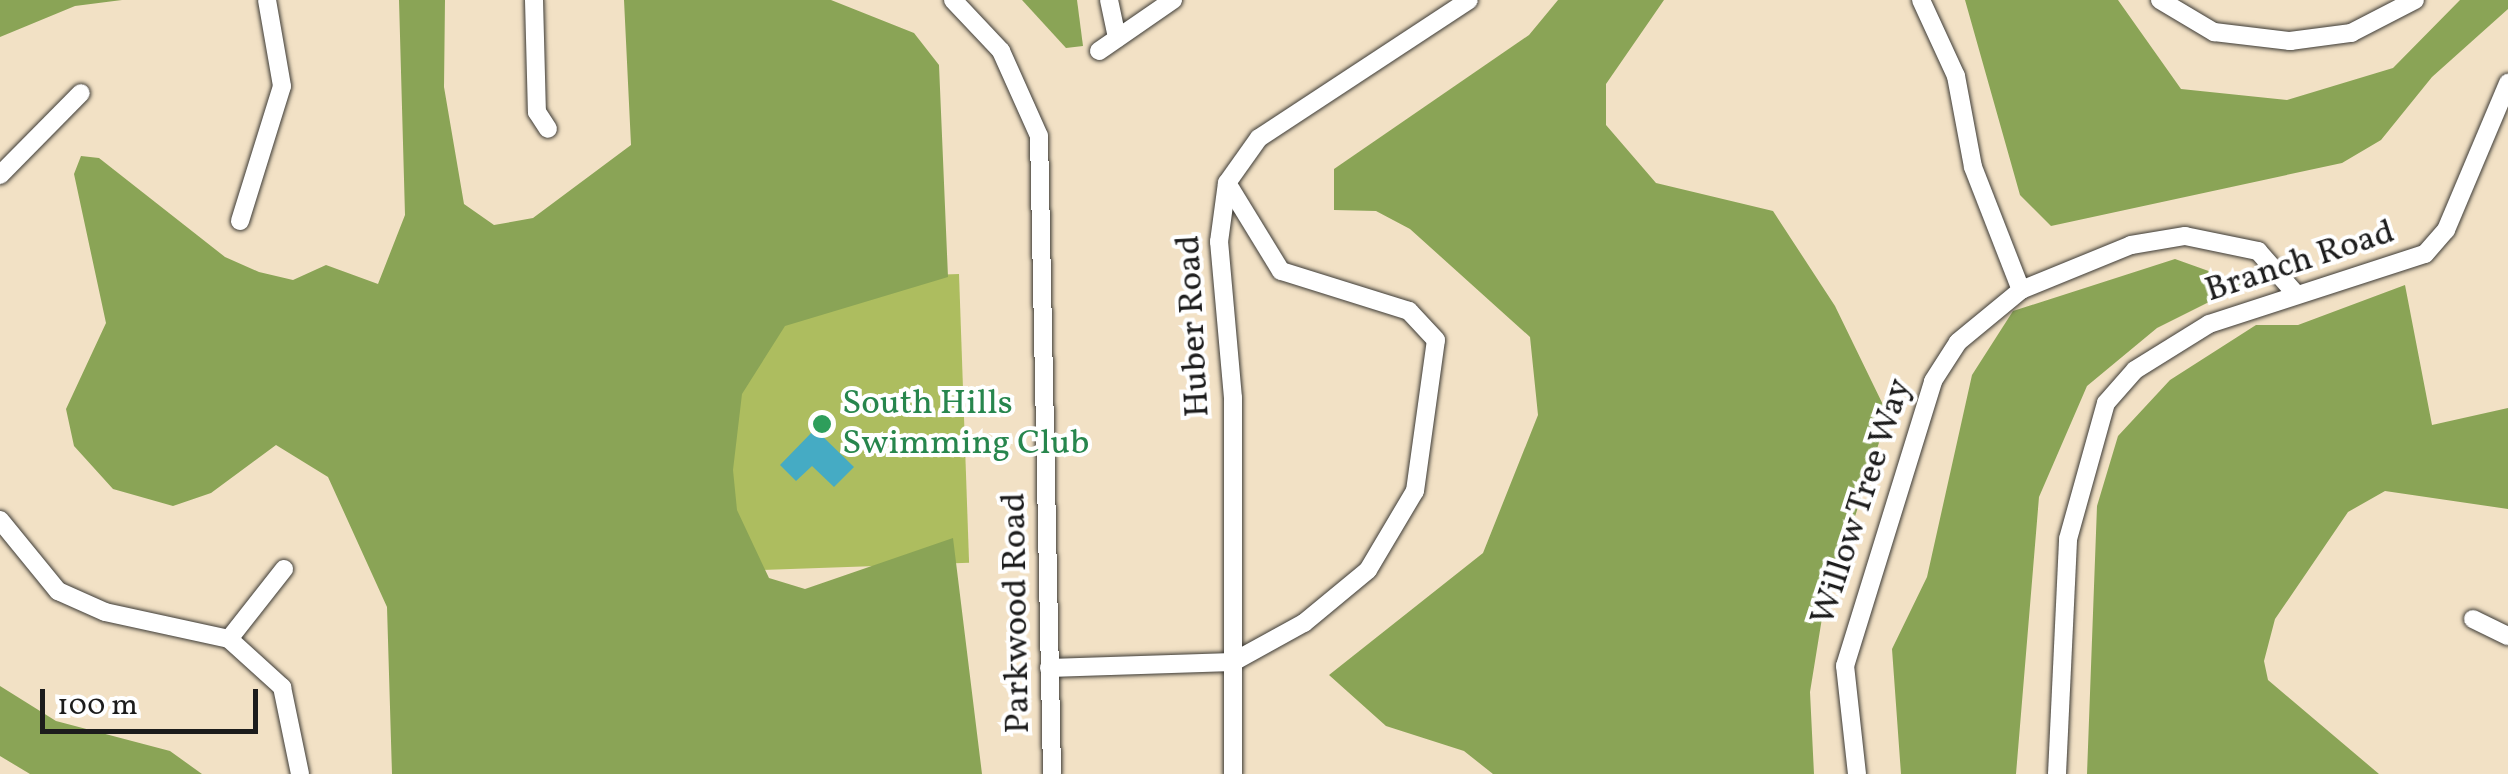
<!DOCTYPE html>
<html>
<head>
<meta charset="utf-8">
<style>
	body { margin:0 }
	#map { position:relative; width:2508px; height:774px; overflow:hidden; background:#f2e1c5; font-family:Vollkorn,serif }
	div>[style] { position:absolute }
	.green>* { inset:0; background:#adbd5f; transform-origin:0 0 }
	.forest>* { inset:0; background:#8aa456 }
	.water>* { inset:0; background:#45abc4 }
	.roads { filter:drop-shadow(0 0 2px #3c3a35) drop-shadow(0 0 2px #3c3a35) }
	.minor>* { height:18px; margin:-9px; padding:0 9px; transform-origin:9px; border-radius:9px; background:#fff }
	.dots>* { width:28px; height:28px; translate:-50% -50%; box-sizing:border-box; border:5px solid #fff; border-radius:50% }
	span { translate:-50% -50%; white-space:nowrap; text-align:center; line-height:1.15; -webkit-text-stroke:8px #fff; paint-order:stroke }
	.street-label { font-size:35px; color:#1c1c1c }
	.leisure-label { font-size:35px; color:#27864d }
	.left { translate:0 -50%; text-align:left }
	.scale { position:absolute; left:40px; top:689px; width:218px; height:45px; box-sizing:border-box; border:5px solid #1c1c1c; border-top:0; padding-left:12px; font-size:30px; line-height:35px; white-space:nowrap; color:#1c1c1c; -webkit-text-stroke:8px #fff; paint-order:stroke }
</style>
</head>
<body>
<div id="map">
	<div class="green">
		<div style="left:959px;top:274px;width:289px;height:282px;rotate:88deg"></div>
	</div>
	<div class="forest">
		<div style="clip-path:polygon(0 0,122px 0,75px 6px,0 37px)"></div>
		<div style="clip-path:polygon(399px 0,445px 0,444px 87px,464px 204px,494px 225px,533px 218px,631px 145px,624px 0,831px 0,914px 33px,939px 65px,948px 277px,785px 326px,742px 394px,733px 470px,737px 510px,769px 578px,805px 589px,953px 538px,982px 774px,392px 774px,387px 607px,328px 477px,276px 445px,211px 493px,173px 506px,113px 489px,74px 446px,66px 409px,106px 323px,74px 174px,81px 156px,99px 158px,225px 257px,259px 272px,293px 280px,326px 265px,378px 284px,405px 215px)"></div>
		<div style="clip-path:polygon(1022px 0,1077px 0,1083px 46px,1066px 48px)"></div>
		<div style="clip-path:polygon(1558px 0,1664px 0,1606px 84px,1606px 125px,1656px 183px,1773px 211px,1835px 306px,1888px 415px,1822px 618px,1810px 692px,1814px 774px,1493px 774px,1464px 751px,1386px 726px,1329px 675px,1483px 553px,1538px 415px,1530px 337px,1410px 229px,1376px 211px,1334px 210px,1334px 169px,1529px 35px)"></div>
		<div style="clip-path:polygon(1965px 0,2118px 0,2181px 89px,2287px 100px,2393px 68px,2460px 0,2508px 0,2508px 9px,2432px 77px,2381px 140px,2342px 163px,2051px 226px,2020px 195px)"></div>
		<div style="clip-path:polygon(2175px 259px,2245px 284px,2157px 328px,2087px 386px,2039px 497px,2016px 774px,1901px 774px,1892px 649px,1927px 577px,1972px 375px,2013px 311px)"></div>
		<div style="clip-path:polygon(2405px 285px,2432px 425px,2508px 408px,2508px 509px,2385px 491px,2348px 512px,2275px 619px,2264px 661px,2268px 680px,2379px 774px,2087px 774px,2097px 506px,2118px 436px,2170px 380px,2256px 325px,2298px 325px)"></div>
		<div style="clip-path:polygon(0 686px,56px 721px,170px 751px,202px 774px,30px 774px,0 756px)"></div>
	</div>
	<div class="water">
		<div style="clip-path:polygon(815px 429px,854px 467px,834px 487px,812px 466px,796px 481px,780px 465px)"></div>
	</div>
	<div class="roads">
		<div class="minor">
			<div style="left:534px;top:0;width:112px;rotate:88.5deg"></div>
			<div style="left:537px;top:112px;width:20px;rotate:57deg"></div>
			<div style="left:953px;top:0;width:70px;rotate:46.7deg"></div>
			<div style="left:1001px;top:51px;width:93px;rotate:65.9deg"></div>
			<div style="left:1039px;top:136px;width:638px;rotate:88.83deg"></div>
			<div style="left:1109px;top:0;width:39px;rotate:78deg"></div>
			<div style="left:1921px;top:0;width:84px;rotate:65.3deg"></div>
			<div style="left:1956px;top:76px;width:93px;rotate:79.4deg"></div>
			<div style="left:1973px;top:167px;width:132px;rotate:68.7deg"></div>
			<div style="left:2160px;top:0;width:63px;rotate:30.7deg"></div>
			<div style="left:2214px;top:32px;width:77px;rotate:6.8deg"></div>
			<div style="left:2290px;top:41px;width:62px;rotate:-7.5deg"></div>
			<div style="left:2351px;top:33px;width:72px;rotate:-27.3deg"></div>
			<div style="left:1099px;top:51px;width:90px;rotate:-34.6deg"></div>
			<div style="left:0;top:175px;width:115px;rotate:-45.4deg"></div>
			<div style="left:240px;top:221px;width:141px;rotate:-72.7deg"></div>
			<div style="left:282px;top:86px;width:87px;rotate:-99.9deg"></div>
			<div style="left:0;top:520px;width:92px;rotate:50.8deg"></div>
			<div style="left:58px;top:591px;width:51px;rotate:24.1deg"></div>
			<div style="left:105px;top:612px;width:127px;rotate:12.3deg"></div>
			<div style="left:229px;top:639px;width:72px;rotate:42.2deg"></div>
			<div style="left:282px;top:687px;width:89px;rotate:78.3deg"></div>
			<div style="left:2473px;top:619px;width:39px;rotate:26deg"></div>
			<div style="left:229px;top:639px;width:89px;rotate:-51.8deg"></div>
			<div style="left:1049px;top:668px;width:184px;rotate:-1.9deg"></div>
			<div style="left:1233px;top:662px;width:81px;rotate:-28.8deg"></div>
			<div style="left:1304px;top:623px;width:83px;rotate:-39.6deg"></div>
			<div style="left:1368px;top:570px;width:92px;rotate:-59.3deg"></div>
			<div style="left:1415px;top:491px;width:152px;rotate:-82.1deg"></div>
			<div style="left:1436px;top:340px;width:40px;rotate:-133deg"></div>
			<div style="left:1409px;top:311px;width:134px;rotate:-162.6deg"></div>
			<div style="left:1281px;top:271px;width:103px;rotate:-121.5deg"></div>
			<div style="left:1233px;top:774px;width:376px;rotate:-90deg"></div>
			<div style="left:1233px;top:398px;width:157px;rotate:-95.1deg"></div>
			<div style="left:1219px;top:242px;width:60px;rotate:-82.3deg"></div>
			<div style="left:1227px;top:183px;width:55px;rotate:-54.6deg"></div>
			<div style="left:1259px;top:138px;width:251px;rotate:-33.3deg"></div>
			<div style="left:1857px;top:774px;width:109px;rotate:-96.3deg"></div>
			<div style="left:1845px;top:666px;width:298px;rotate:-72.8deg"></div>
			<div style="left:1933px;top:381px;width:46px;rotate:-57.3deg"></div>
			<div style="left:1958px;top:342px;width:82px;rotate:-39.5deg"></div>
			<div style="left:2021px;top:290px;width:119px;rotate:-22.2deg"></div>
			<div style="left:2131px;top:245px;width:55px;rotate:-9.5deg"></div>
			<div style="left:2185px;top:236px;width:75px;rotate:11.6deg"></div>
			<div style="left:2258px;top:251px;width:56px;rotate:48.6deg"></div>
			<div style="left:2057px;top:774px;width:235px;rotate:-87.3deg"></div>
			<div style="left:2068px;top:539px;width:141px;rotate:-74.4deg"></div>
			<div style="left:2106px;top:403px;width:44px;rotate:-48.7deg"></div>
			<div style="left:2135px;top:370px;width:87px;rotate:-31.9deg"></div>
			<div style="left:2209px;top:324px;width:227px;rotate:-18deg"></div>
			<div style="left:2425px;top:254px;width:32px;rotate:-49deg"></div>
			<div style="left:2446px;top:230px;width:160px;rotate:-67.1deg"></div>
		</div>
	</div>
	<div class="dots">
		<div style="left:822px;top:424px;background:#2e9e5b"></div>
	</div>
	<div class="street-label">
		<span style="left:2300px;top:262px;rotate:-18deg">Branch Road</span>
		<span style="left:1194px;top:326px;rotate:-93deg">Huber Road</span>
		<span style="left:1862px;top:502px;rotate:-72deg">Willow Tree Way</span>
		<span style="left:1017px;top:613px;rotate:-91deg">Parkwood Road</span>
	</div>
	<div class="leisure-label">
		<span class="left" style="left:842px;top:424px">South Hills<br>Swimming Club</span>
	</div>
	<div class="scale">100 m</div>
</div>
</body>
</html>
